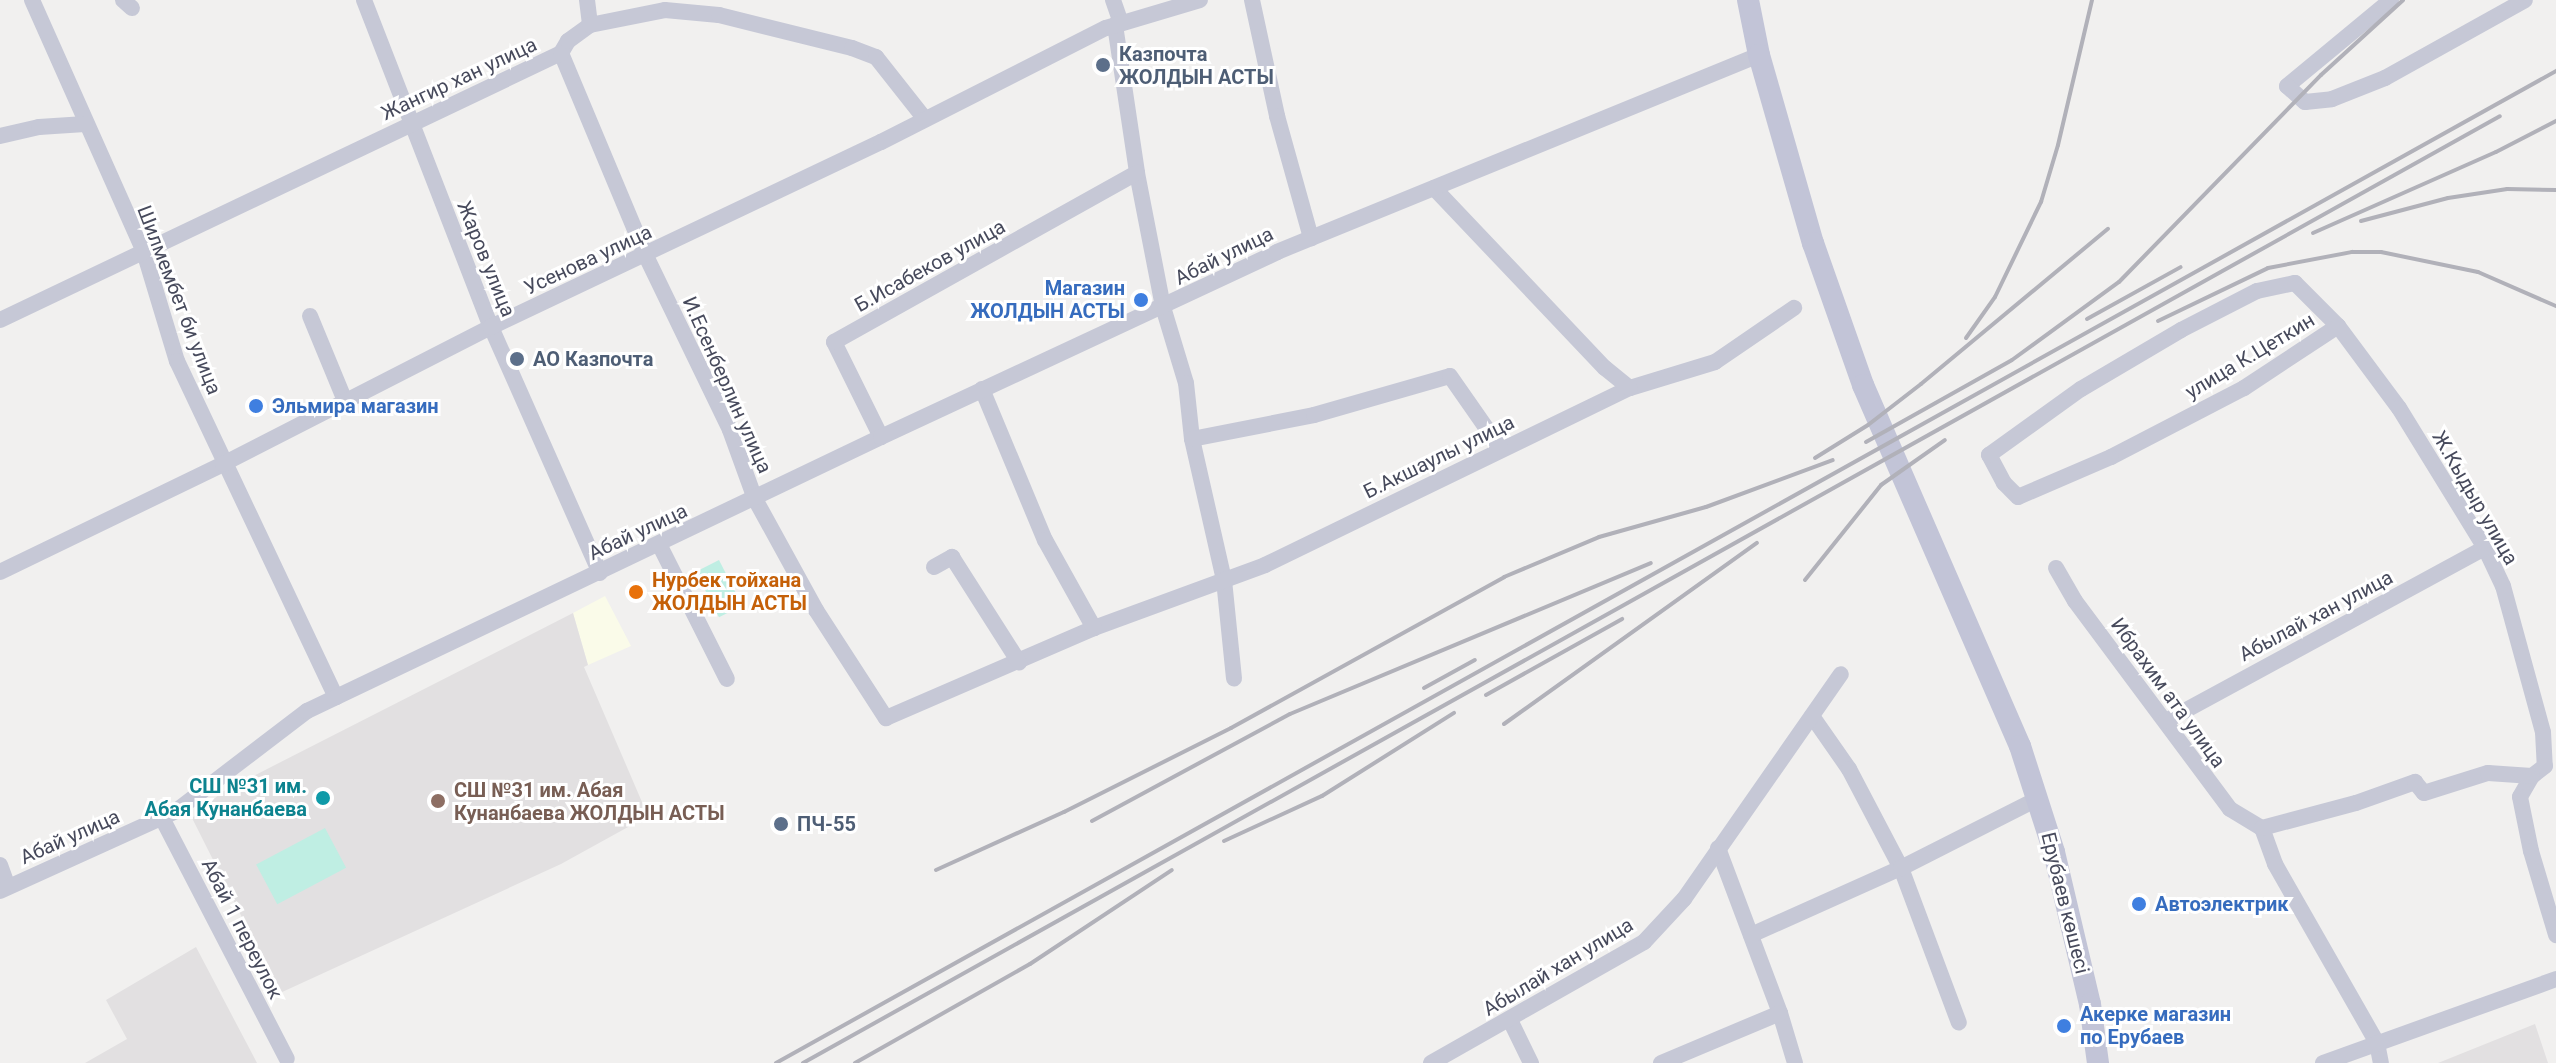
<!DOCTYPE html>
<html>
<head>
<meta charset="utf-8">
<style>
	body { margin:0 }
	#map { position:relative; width:2556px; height:1063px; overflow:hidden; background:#f1f0ef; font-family:Roboto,sans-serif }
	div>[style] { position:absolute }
	.commercial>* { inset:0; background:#fafbe9 }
	.education>* { inset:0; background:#e2e0e1 }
	.green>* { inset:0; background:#bfeee3; transform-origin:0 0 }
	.street>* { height:16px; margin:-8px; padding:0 8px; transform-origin:8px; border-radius:8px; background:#c6c8d6 }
	.secondary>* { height:22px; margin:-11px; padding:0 11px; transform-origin:11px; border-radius:11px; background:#c2c4d7 }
	.rail>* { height:4px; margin:-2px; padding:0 2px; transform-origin:2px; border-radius:2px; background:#b1b1b9 }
	.dots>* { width:22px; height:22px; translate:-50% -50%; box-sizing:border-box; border:4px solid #fff; border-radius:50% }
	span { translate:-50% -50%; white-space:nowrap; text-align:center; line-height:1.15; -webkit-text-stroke:6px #fff; paint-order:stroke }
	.service-label { font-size:20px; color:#4e5e75; font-weight:700 }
	.left { translate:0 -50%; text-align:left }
	.street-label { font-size:20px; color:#474a5c }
	.shop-label { font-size:20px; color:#366cbe; font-weight:700 }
	.right { translate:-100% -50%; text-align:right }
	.food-label { font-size:20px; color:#c56008; font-weight:700 }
	.culture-label { font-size:20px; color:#0d838f; font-weight:700 }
	.education-label { font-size:20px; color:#785e54; font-weight:700 }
</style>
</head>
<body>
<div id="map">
	<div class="commercial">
		<div style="clip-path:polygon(605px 596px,631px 646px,588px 665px,573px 613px)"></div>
	</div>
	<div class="education">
		<div style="clip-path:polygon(573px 613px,588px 665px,584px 667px,648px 816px,561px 864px,280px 993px,192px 818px,222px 792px)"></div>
		<div style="clip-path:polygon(196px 947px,257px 1063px,85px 1063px,127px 1039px,106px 1000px)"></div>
		<div style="clip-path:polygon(2535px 1024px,2548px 1063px,2438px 1063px)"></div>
	</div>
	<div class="green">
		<div style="left:719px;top:560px;width:51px;height:26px;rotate:63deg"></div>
		<div style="left:325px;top:828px;width:45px;height:78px;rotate:62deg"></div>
	</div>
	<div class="street">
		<div style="left:32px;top:0;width:276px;rotate:66deg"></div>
		<div style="left:144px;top:252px;width:114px;rotate:73.2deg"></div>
		<div style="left:177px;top:361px;width:372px;rotate:64.7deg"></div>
		<div style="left:123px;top:0;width:12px;rotate:42deg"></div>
		<div style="left:364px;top:0;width:351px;rotate:68.8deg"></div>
		<div style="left:491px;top:327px;width:269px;rotate:66.1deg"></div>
		<div style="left:587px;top:0;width:25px;rotate:83deg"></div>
		<div style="left:1113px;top:0;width:24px;rotate:71deg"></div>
		<div style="left:1252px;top:0;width:119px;rotate:77.8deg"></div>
		<div style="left:1277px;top:116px;width:127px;rotate:74.4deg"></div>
		<div style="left:2391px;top:0;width:135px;rotate:140.4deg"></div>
		<div style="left:2287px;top:86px;width:24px;rotate:42deg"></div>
		<div style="left:2305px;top:102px;width:27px;rotate:-6deg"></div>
		<div style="left:2332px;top:99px;width:57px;rotate:-21.6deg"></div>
		<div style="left:2385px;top:78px;width:160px;rotate:-29.1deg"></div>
		<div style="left:1115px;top:25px;width:150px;rotate:81.5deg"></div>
		<div style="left:1137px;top:173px;width:136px;rotate:79deg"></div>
		<div style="left:1163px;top:307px;width:79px;rotate:73.2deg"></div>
		<div style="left:1186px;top:383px;width:56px;rotate:83.9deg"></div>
		<div style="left:1192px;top:439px;width:145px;rotate:77.2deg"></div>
		<div style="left:1224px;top:580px;width:99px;rotate:84.2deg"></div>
		<div style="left:561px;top:53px;width:220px;rotate:67.3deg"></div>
		<div style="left:646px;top:256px;width:193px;rotate:64.2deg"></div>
		<div style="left:730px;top:430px;width:73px;rotate:70.1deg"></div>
		<div style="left:755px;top:499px;width:127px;rotate:61.2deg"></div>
		<div style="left:816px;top:610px;width:129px;rotate:57.1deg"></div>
		<div style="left:886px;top:718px;width:227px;rotate:-23.4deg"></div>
		<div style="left:1094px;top:628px;width:182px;rotate:-20.2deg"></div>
		<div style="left:1265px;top:565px;width:406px;rotate:-25.9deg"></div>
		<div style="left:1630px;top:388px;width:89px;rotate:-17deg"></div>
		<div style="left:1715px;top:362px;width:96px;rotate:-34.4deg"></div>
		<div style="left:0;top:136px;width:40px;rotate:-13deg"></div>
		<div style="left:39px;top:127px;width:46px;rotate:-3.7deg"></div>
		<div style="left:1434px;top:188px;width:248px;rotate:46.5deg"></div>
		<div style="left:1605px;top:368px;width:32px;rotate:39deg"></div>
		<div style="left:310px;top:316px;width:92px;rotate:67.6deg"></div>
		<div style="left:0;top:320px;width:621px;rotate:-25.45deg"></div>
		<div style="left:561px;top:53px;width:14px;rotate:-60deg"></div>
		<div style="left:568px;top:41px;width:27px;rotate:-36deg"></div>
		<div style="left:590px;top:25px;width:76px;rotate:-11.3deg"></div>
		<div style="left:665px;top:10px;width:54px;rotate:5.3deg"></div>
		<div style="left:719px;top:15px;width:137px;rotate:13.9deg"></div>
		<div style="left:852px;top:48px;width:26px;rotate:21deg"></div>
		<div style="left:876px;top:57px;width:79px;rotate:51.7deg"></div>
		<div style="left:2338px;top:326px;width:113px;rotate:146.6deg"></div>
		<div style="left:2244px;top:388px;width:150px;rotate:152.6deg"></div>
		<div style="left:2111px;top:457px;width:101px;rotate:156.7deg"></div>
		<div style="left:2018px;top:497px;width:20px;rotate:-135deg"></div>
		<div style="left:2004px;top:483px;width:32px;rotate:-118deg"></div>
		<div style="left:1989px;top:455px;width:113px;rotate:-35.7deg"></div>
		<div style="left:2081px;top:389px;width:116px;rotate:-30.5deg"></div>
		<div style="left:2181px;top:330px;width:85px;rotate:-27.2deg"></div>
		<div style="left:2257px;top:291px;width:39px;rotate:-12deg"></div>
		<div style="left:2295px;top:283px;width:61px;rotate:45deg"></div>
		<div style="left:2338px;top:326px;width:102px;rotate:53.4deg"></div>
		<div style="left:2399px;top:408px;width:164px;rotate:58.4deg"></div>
		<div style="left:2485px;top:548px;width:42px;rotate:64.7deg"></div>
		<div style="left:2503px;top:586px;width:151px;rotate:74.7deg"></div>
		<div style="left:2543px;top:732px;width:34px;rotate:87deg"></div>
		<div style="left:2545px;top:766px;width:16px;rotate:142deg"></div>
		<div style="left:2532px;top:776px;width:24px;rotate:120deg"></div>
		<div style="left:2520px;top:797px;width:55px;rotate:78.5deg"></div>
		<div style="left:2531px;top:851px;width:88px;rotate:73.4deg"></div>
		<div style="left:982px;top:389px;width:164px;rotate:67.4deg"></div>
		<div style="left:1045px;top:540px;width:101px;rotate:60.9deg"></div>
		<div style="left:881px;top:437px;width:106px;rotate:-116.3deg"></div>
		<div style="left:834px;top:342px;width:347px;rotate:-29.2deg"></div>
		<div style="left:1192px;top:439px;width:124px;rotate:-11.1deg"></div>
		<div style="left:1314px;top:415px;width:141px;rotate:-16deg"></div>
		<div style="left:1450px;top:376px;width:89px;rotate:55.1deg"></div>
		<div style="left:659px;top:544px;width:151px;rotate:63.3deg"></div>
		<div style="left:934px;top:567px;width:21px;rotate:-29deg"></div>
		<div style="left:952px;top:557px;width:125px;rotate:57.5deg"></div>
		<div style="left:2056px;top:568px;width:38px;rotate:60deg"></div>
		<div style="left:2075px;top:601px;width:259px;rotate:53.3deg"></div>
		<div style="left:2230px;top:809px;width:37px;rotate:31deg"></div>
		<div style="left:2262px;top:828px;width:38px;rotate:70deg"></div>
		<div style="left:2275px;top:864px;width:206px;rotate:60.3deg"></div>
		<div style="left:2377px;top:1043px;width:20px;rotate:79deg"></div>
		<div style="left:0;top:572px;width:248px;rotate:-25.8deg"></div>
		<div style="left:223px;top:464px;width:301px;rotate:-27.1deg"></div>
		<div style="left:491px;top:327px;width:432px;rotate:-25.4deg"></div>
		<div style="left:881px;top:142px;width:252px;rotate:-26.9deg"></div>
		<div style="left:1106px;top:28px;width:98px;rotate:-16.6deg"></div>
		<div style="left:1812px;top:716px;width:65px;rotate:55.1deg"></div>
		<div style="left:1849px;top:769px;width:112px;rotate:62.3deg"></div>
		<div style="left:1901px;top:868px;width:165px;rotate:69.5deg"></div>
		<div style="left:2166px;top:721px;width:363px;rotate:-28.5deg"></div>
		<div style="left:162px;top:818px;width:271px;rotate:62.6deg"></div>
		<div style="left:2262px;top:828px;width:97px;rotate:-14.9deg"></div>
		<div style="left:2356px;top:803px;width:63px;rotate:-19.6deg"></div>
		<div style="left:2415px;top:782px;width:14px;rotate:51deg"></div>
		<div style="left:2424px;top:793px;width:67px;rotate:-17.4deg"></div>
		<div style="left:2488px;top:773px;width:44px;rotate:3.9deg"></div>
		<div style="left:1718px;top:848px;width:176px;rotate:69.4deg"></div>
		<div style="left:1780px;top:1013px;width:52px;rotate:73.3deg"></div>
		<div style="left:0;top:865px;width:23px;rotate:70deg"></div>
		<div style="left:0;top:891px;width:193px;rotate:-24.4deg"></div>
		<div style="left:176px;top:811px;width:165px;rotate:-37.4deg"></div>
		<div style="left:307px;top:711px;width:636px;rotate:-25.52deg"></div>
		<div style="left:881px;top:437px;width:437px;rotate:-25deg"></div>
		<div style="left:1277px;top:252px;width:521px;rotate:-22.23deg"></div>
		<div style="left:1751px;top:935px;width:164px;rotate:-24.1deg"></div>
		<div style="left:1901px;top:868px;width:153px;rotate:-26.9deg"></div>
		<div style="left:1510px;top:1020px;width:48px;rotate:64deg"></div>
		<div style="left:1431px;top:1063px;width:245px;rotate:-29.6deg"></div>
		<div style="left:1644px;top:942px;width:59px;rotate:-47.1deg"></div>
		<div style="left:1684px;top:899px;width:274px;rotate:-55.1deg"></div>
		<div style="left:1661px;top:1063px;width:129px;rotate:-22.8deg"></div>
		<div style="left:2323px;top:1063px;width:248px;rotate:-19.8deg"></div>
	</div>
	<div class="secondary">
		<div style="left:1748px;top:0;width:56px;rotate:78.7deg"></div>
		<div style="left:1759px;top:55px;width:196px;rotate:74deg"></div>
		<div style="left:1813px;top:243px;width:151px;rotate:70.6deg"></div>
		<div style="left:1863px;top:385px;width:394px;rotate:66.5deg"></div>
		<div style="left:2020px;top:746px;width:111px;rotate:72.2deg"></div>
		<div style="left:2054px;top:852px;width:156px;rotate:76.7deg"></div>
		<div style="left:2090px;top:1004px;width:60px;rotate:82.3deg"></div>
	</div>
	<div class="rail">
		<div style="left:2361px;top:221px;width:90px;rotate:-14.8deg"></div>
		<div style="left:2448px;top:198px;width:60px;rotate:-8.7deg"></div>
		<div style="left:2507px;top:189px;width:49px;rotate:1.2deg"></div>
		<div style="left:2313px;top:233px;width:200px;rotate:-23.9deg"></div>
		<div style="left:2496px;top:152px;width:68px;rotate:-27.3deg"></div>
		<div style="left:2087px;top:319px;width:107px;rotate:-29deg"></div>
		<div style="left:2158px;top:321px;width:122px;rotate:-25.7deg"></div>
		<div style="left:2268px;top:268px;width:86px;rotate:-10.8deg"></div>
		<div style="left:2352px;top:252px;width:29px"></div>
		<div style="left:2381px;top:252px;width:99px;rotate:11.7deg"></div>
		<div style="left:2478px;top:272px;width:85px;rotate:23.6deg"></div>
		<div style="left:1966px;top:338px;width:50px;rotate:-54.7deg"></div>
		<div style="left:1995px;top:297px;width:106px;rotate:-64.2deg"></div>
		<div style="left:2041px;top:202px;width:59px;rotate:-73.4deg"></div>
		<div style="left:2058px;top:145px;width:149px;rotate:-76.8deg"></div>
		<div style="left:1866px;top:442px;width:167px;rotate:-29.3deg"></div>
		<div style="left:2012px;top:360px;width:132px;rotate:-36.1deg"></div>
		<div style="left:2119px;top:282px;width:289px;rotate:-45.7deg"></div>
		<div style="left:2321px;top:75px;width:111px;rotate:-42.4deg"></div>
		<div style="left:1815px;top:458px;width:62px;rotate:-31.9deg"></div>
		<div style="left:1868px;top:425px;width:67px;rotate:-37.7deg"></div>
		<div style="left:1921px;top:384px;width:243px;rotate:-39.7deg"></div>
		<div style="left:1805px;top:580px;width:122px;rotate:-51.3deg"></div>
		<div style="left:1881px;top:485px;width:78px;rotate:-35.1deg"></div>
		<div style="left:1424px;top:688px;width:58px;rotate:-28.8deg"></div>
		<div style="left:1486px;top:695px;width:156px;rotate:-29.2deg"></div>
		<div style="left:1504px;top:724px;width:311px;rotate:-35.6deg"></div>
		<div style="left:1092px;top:821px;width:225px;rotate:-28.4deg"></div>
		<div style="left:1290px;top:714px;width:391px;rotate:-22.7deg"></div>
		<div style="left:1224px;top:841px;width:108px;rotate:-24.7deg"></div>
		<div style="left:1322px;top:796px;width:156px;rotate:-32.2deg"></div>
		<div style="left:936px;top:870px;width:141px;rotate:-24.4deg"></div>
		<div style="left:1064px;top:812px;width:187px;rotate:-26.7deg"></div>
		<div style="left:1231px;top:728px;width:312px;rotate:-28.9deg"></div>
		<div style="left:1504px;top:577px;width:103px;rotate:-22.8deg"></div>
		<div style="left:1599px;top:537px;width:111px;rotate:-15.7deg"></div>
		<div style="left:1706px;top:507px;width:135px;rotate:-20.3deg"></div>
		<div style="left:776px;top:1063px;width:2038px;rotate:-29.13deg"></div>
		<div style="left:803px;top:1063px;width:1943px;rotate:-29.16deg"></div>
		<div style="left:855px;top:1063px;width:201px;rotate:-29.5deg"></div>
		<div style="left:1030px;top:964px;width:170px;rotate:-33.5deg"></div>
	</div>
	<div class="dots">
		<div style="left:1103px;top:65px;background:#5c6f8a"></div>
		<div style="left:1141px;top:300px;background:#3f7fe0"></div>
		<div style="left:517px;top:359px;background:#5c6f8a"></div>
		<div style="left:256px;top:406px;background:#3f7fe0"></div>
		<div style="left:636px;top:592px;background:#e8710a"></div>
		<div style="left:323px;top:798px;background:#0f9aa8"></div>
		<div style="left:438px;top:801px;background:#8d6e63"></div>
		<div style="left:781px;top:824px;background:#5c6f8a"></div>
		<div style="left:2139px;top:904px;background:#3f7fe0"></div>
		<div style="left:2064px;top:1026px;background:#3f7fe0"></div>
	</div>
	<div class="service-label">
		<span class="left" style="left:1119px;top:66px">Казпочта<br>ЖОЛДЫН АСТЫ</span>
		<span class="left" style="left:533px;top:359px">АО Казпочта</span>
		<span class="left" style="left:797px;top:824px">ПЧ-55</span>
	</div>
	<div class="street-label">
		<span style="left:459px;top:79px;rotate:-25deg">Жангир хан улица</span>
		<span style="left:1224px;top:256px;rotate:-26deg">Абай улица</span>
		<span style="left:486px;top:259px;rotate:68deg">Жаров улица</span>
		<span style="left:588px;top:260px;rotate:-25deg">Усенова улица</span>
		<span style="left:930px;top:266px;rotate:-29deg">Б.Исабеков улица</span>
		<span style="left:179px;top:300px;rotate:69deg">Шилмембет би улица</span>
		<span style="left:2250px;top:356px;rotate:-31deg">улица К.Цеткин</span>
		<span style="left:727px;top:385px;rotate:66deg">И.Есенберлин улица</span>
		<span style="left:1439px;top:457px;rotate:-26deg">Б.Акшаулы улица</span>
		<span style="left:2475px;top:498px;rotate:60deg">Ж.Кыдыр улица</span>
		<span style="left:638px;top:532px;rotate:-25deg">Абай улица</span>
		<span style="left:2316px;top:616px;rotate:-28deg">Абылай хан улица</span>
		<span style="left:2168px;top:693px;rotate:54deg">Ибрахим ата улица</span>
		<span style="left:70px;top:837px;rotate:-24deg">Абай улица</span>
		<span style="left:2065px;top:903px;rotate:76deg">Ерубаев көшесі</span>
		<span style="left:242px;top:929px;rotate:63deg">Абай 1 переулок</span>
		<span style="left:1558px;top:967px;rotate:-31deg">Абылай хан улица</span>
	</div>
	<div class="shop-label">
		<span class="right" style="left:1125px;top:300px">Магазин<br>ЖОЛДЫН АСТЫ</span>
		<span class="left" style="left:272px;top:406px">Эльмира магазин</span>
		<span class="left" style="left:2155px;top:904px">Автоэлектрик</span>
		<span class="left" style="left:2080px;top:1026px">Акерке магазин<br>по Ерубаев</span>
	</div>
	<div class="food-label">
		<span class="left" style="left:652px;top:592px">Нурбек тойхана<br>ЖОЛДЫН АСТЫ</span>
	</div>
	<div class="culture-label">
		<span class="right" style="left:307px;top:798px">СШ №31 им.<br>Абая Кунанбаева</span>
	</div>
	<div class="education-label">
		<span class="left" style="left:454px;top:802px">СШ №31 им. Абая<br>Кунанбаева ЖОЛДЫН АСТЫ</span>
	</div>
</div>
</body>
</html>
